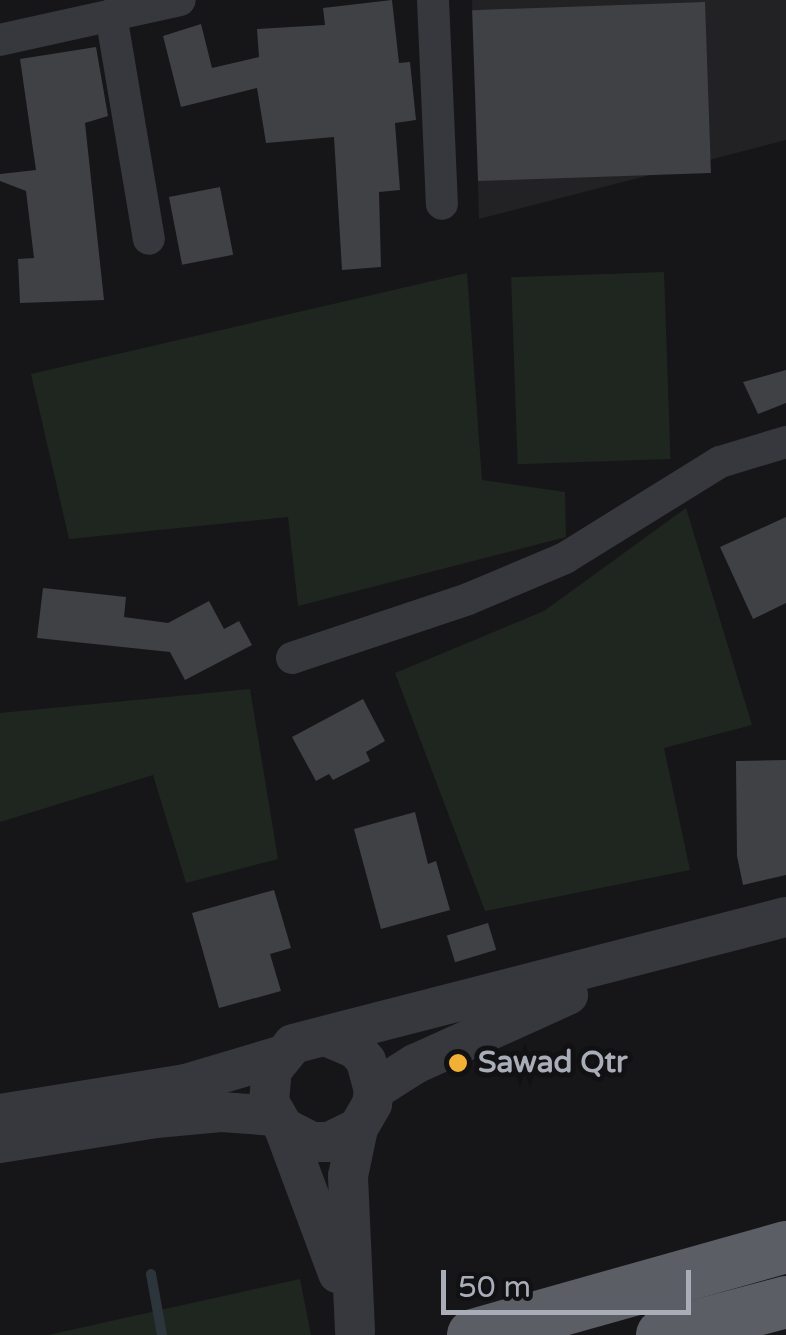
<!DOCTYPE html>
<html>
<head>
<meta charset="utf-8">
<style>
	body { margin:0 }
	#map { position:relative; width:786px; height:1335px; overflow:hidden; background:#161618; font-family:"Varela Round",sans-serif }
	div>[style] { position:absolute }
	.built>* { inset:0; background:#222225 }
	.green>* { inset:0; background:#1e261f; transform-origin:0 0 }
	.stream>* { height:10px; margin:-5px; padding:0 5px; transform-origin:5px; border-radius:5px; background:#2c353c }
	.building>* { inset:0; background:#404145; transform-origin:0 0 }
	.minor>* { height:32px; margin:-16px; padding:0 16px; transform-origin:16px; border-radius:16px; background:#37383d }
	.tertiary>* { height:40px; margin:-20px; padding:0 20px; transform-origin:20px; border-radius:20px; background:#37383d }
	.trunk>* { height:52px; margin:-26px; padding:0 26px; transform-origin:26px; border-radius:26px; background:#5b5e65 }
	.dots>* { width:28px; height:28px; translate:-50% -50%; box-sizing:border-box; border:5px solid #111113; border-radius:50% }
	span { translate:-50% -50%; white-space:nowrap; text-align:center; line-height:1.15; -webkit-text-stroke:10px #111113; paint-order:stroke }
	.poi-label { font-size:30px; color:#a8adb8; font-weight:700 }
	.left { translate:0 -50%; text-align:left }
	.scale { position:absolute; left:441px; top:1270px; width:250px; height:45px; box-sizing:border-box; border:5px solid #a8adb8; border-top:0; padding-left:12px; font-size:30px; line-height:35px; white-space:nowrap; color:#a8adb8; -webkit-text-stroke:8px #111113; paint-order:stroke }
</style>
</head>
<body>
<div id="map">
	<div class="built">
		<div style="clip-path:polygon(472px 0,786px 0,786px 140px,479px 219px)"></div>
	</div>
	<div class="green">
		<div style="left:664px;top:272px;width:187px;height:153px;rotate:88deg"></div>
		<div style="clip-path:polygon(467px 273px,482px 480px,565px 492px,566px 537px,298px 606px,288px 517px,69px 539px,31px 374px)"></div>
		<div style="clip-path:polygon(686px 508px,752px 725px,664px 748px,690px 870px,485px 911px,395px 673px,544px 611px)"></div>
		<div style="clip-path:polygon(250px 689px,278px 859px,186px 883px,153px 775px,0 822px,0 713px)"></div>
		<div style="clip-path:polygon(300px 1279px,311px 1335px,48px 1335px)"></div>
	</div>
	<div class="stream">
		<div style="left:151px;top:1274px;width:62px;rotate:79.8deg"></div>
	</div>
	<div class="building">
		<div style="clip-path:polygon(392px 0,399px 63px,410px 62px,416px 120px,395px 123px,400px 190px,379px 192px,381px 267px,342px 270px,334px 137px,266px 143px,257px 88px,181px 107px,163px 36px,201px 24px,212px 68px,259px 57px,257px 29px,325px 25px,323px 8px)"></div>
		<div style="left:705px;top:2px;width:171px;height:233px;rotate:88deg"></div>
		<div style="clip-path:polygon(96px 47px,108px 116px,85px 123px,104px 300px,20px 303px,18px 259px,34px 258px,26px 191px,0 181px,0 174px,36px 170px,20px 59px)"></div>
		<div style="left:220px;top:187px;width:69px;height:52px;rotate:79deg"></div>
		<div style="clip-path:polygon(786px 370px,786px 403px,758px 414px,743px 382px)"></div>
		<div style="clip-path:polygon(786px 517px,786px 603px,753px 619px,720px 547px)"></div>
		<div style="clip-path:polygon(43px 588px,126px 597px,124px 617px,168px 623px,209px 601px,224px 629px,239px 621px,252px 645px,185px 680px,170px 652px,37px 638px)"></div>
		<div style="clip-path:polygon(363px 699px,385px 741px,366px 752px,370px 761px,333px 780px,329px 774px,316px 781px,292px 737px)"></div>
		<div style="clip-path:polygon(786px 760px,786px 875px,743px 885px,737px 856px,736px 761px)"></div>
		<div style="clip-path:polygon(415px 812px,428px 864px,436px 861px,450px 910px,381px 929px,354px 829px)"></div>
		<div style="clip-path:polygon(274px 890px,291px 948px,270px 954px,281px 991px,219px 1008px,192px 913px)"></div>
		<div style="left:488px;top:923px;width:28px;height:43px;rotate:73deg"></div>
	</div>
	<div class="minor">
		<div style="left:433px;top:0;width:204px;rotate:87.5deg"></div>
		<div style="left:111px;top:15px;width:227px;rotate:80.4deg"></div>
		<div style="left:0;top:40px;width:184px;rotate:-12.5deg"></div>
		<div style="left:292px;top:658px;width:186px;rotate:-18.5deg"></div>
		<div style="left:468px;top:599px;width:105px;rotate:-22.9deg"></div>
		<div style="left:565px;top:558px;width:182px;rotate:-31.8deg"></div>
		<div style="left:720px;top:462px;width:69px;rotate:-16.9deg"></div>
	</div>
	<div class="tertiary">
		<div style="left:328px;top:1037px;width:30px;rotate:23deg"></div>
		<div style="left:356px;top:1049px;width:16px;rotate:50deg"></div>
		<div style="left:366px;top:1061px;width:30px;rotate:75deg"></div>
		<div style="left:374px;top:1090px;width:14px;rotate:98deg"></div>
		<div style="left:372px;top:1104px;width:28px;rotate:120deg"></div>
		<div style="left:358px;top:1128px;width:32px;rotate:154deg"></div>
		<div style="left:329px;top:1142px;width:17px;rotate:180deg"></div>
		<div style="left:312px;top:1142px;width:31px;rotate:-153deg"></div>
		<div style="left:284px;top:1128px;width:30px;rotate:-120deg"></div>
		<div style="left:269px;top:1102px;width:32px;rotate:-85deg"></div>
		<div style="left:272px;top:1070px;width:33px;rotate:-51deg"></div>
		<div style="left:293px;top:1044px;width:509px;rotate:-14.45deg"></div>
		<div style="left:374px;top:1090px;width:49px;rotate:-32.4deg"></div>
		<div style="left:415px;top:1064px;width:168px;rotate:-24.3deg"></div>
		<div style="left:0;top:1114px;width:188px;rotate:-9.2deg"></div>
		<div style="left:186px;top:1084px;width:98px;rotate:-16.6deg"></div>
		<div style="left:284px;top:1128px;width:155px;rotate:69.6deg"></div>
		<div style="left:0;top:1143px;width:158px;rotate:-9.1deg"></div>
		<div style="left:156px;top:1118px;width:65px;rotate:-5.3deg"></div>
		<div style="left:221px;top:1112px;width:54px;rotate:4.2deg"></div>
		<div style="left:355px;top:1331px;width:155px;rotate:-92.6deg"></div>
		<div style="left:348px;top:1176px;width:49px;rotate:-78.2deg"></div>
	</div>
	<div class="trunk">
		<div style="left:473px;top:1335px;width:325px;rotate:-15.7deg"></div>
		<div style="left:662px;top:1335px;width:128px;rotate:-14.9deg"></div>
	</div>
	<div class="dots">
		<div style="left:458px;top:1063px;background:#f2b134"></div>
	</div>
	<div class="poi-label">
		<span class="left" style="left:478px;top:1063px">Sawad Qtr</span>
	</div>
	<div class="scale">50 m</div>
</div>
</body>
</html>
